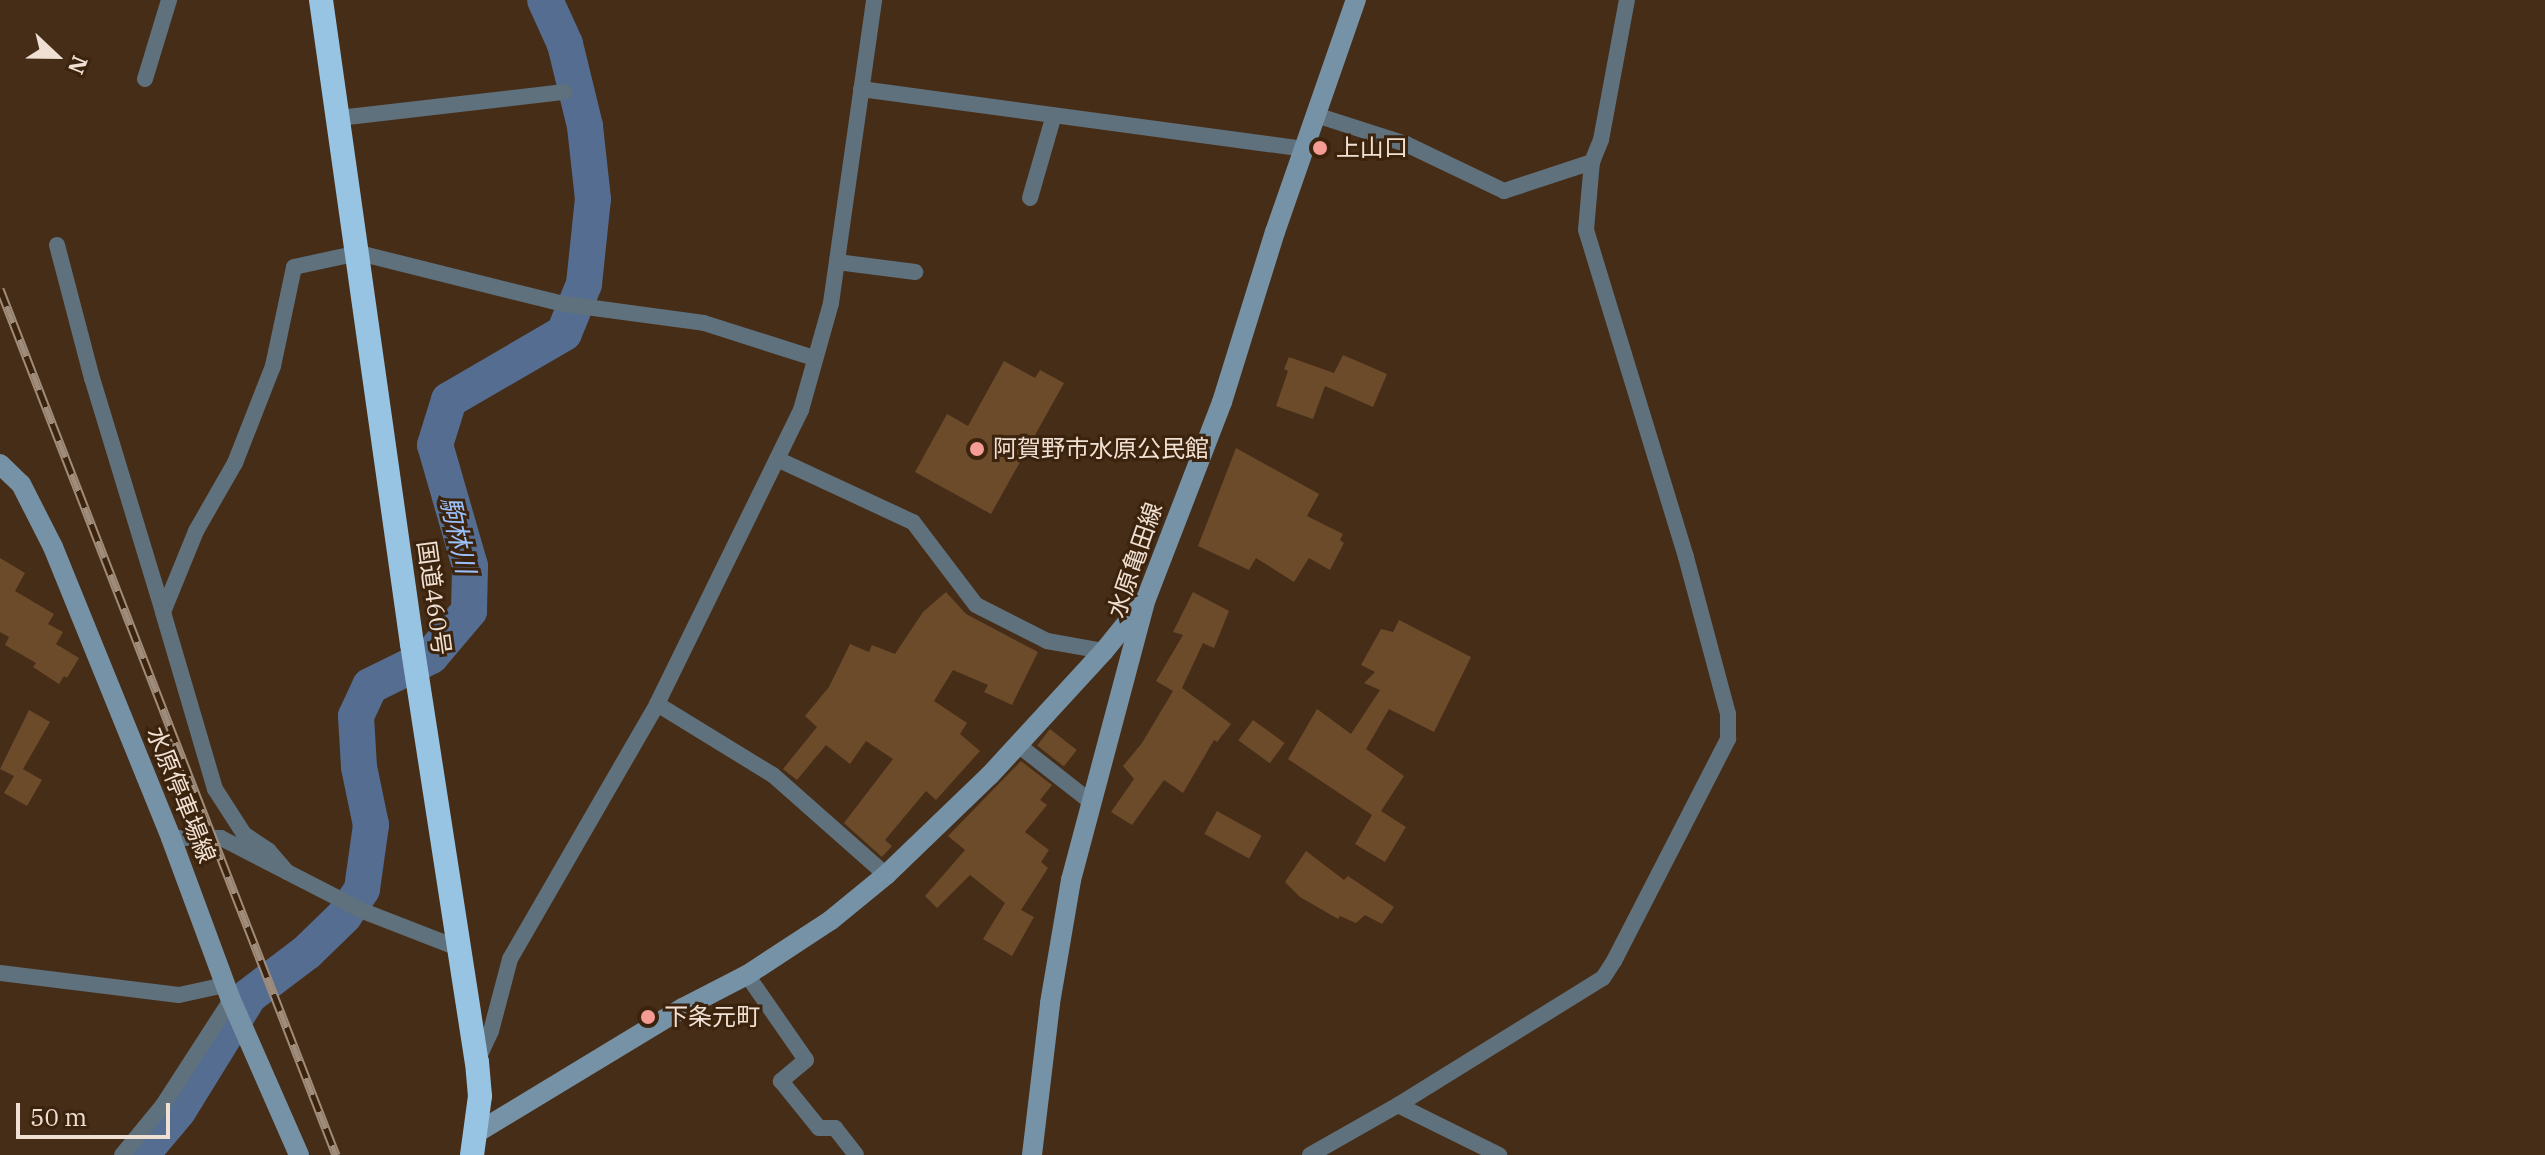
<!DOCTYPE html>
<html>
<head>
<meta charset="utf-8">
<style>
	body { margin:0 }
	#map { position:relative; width:2545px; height:1155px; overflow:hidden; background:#462d17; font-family:"IBM Plex Serif","Noto Sans JP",serif }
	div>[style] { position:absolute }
	.river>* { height:36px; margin:-18px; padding:0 18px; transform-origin:18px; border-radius:18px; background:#546d91 }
	.building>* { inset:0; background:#6c4b2a; transform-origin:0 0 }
	.street>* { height:16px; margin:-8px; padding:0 8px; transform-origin:8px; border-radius:8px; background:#5f717d }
	.secondary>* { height:20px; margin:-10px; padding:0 10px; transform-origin:10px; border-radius:10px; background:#7692a7 }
	.highway>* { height:24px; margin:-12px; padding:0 12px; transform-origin:12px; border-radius:12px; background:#98c4e3 }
	.rail>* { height:9px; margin-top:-4.5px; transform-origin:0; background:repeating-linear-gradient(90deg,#3b230d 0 18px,#a08c7a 0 36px); box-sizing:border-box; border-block:2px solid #a08c7a }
	.dots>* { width:22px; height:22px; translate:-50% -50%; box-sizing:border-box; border:4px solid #3b230d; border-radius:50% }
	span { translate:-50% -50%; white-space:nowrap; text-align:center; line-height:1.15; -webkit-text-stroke:6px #3b230d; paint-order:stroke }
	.poi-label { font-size:24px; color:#f0e0d3 }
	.left { translate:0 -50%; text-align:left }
	.street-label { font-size:24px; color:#f0e0d3 }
	.water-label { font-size:26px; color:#9bc2fd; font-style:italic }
	.north { position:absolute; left:16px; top:16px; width:80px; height:80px; -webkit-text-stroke:6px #3b230d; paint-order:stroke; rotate:112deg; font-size:22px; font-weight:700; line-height:32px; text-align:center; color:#f0e0d3 }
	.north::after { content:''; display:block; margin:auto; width:28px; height:36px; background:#f0e0d3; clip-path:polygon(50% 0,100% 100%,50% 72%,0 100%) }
	.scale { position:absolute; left:16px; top:1103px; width:154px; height:36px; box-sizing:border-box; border:4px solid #f0e0d3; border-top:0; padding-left:10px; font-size:24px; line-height:28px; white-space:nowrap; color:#f0e0d3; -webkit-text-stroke:6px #3b230d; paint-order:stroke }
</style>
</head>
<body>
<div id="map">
	<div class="river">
		<div style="left:141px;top:1155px;width:57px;rotate:-49.9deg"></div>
		<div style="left:178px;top:1111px;width:135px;rotate:-58.3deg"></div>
		<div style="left:249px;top:996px;width:73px;rotate:-37.2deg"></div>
		<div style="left:307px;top:952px;width:52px;rotate:-44.2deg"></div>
		<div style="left:344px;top:916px;width:32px;rotate:-56deg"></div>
		<div style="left:362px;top:889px;width:65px;rotate:-82deg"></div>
		<div style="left:371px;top:825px;width:59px;rotate:-101.7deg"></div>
		<div style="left:359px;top:767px;width:51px;rotate:-93.4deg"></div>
		<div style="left:356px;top:716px;width:33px;rotate:-65deg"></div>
		<div style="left:370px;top:686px;width:68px;rotate:-26.2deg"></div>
		<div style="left:431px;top:656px;width:59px;rotate:-49.8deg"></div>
		<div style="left:469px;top:611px;width:45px;rotate:-88.7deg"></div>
		<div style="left:470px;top:566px;width:126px;rotate:-106.1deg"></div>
		<div style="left:435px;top:445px;width:47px;rotate:-72.7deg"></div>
		<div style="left:449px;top:400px;width:133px;rotate:-30.2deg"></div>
		<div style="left:564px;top:333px;width:53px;rotate:-67.8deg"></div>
		<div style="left:584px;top:284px;width:85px;rotate:-84deg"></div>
		<div style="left:593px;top:199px;width:73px;rotate:-96.3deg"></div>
		<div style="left:585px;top:126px;width:84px;rotate:-103.7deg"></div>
		<div style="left:565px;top:44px;width:48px;rotate:-114.4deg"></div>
	</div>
	<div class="building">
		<div style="clip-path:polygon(1343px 355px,1387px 374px,1373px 407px,1325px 386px,1313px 419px,1276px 406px,1288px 371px,1284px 369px,1289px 357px,1334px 373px)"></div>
		<div style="clip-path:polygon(1004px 361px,1035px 378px,1040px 370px,1064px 383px,991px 514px,915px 472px,947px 414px,968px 426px)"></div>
		<div style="clip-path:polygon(1236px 448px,1319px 494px,1307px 516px,1343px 534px,1340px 540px,1344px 543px,1330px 570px,1309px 558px,1294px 582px,1256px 558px,1249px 570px,1198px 546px)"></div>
		<div style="clip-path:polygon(0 558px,25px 573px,15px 591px,54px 614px,48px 624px,63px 632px,56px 644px,79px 658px,67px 678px,64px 676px,59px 684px,33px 667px,36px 663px,5px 645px,9px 637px,0 632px)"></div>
		<div style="clip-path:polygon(946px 592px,966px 614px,1038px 652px,1012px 705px,984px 692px,988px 685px,953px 670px,934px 701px,967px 723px,960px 734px,980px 751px,936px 800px,926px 791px,885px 840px,892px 846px,882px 857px,844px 823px,893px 759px,866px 741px,850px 764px,826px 745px,797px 780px,783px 769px,817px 727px,805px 716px,829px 687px,850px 644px,869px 652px,872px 645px,895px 654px,923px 612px)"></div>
		<div style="clip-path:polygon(1193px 592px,1229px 611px,1214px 648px,1203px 643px,1182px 688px,1231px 724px,1217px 742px,1214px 740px,1183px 793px,1164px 780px,1132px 825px,1111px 812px,1134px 779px,1123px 766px,1142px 743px,1173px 691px,1156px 681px,1183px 635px,1173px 632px)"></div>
		<div style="clip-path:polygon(1399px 620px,1471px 657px,1434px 732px,1389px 709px,1366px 749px,1404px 776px,1381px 811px,1406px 827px,1385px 862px,1355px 844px,1372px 815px,1288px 759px,1317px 709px,1351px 734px,1380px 690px,1364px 683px,1375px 672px,1361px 665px,1381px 629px,1393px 632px)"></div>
		<div style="clip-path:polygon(29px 710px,50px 722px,23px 769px,42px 780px,27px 806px,4px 793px,14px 776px,0 769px)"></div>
		<div style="left:1253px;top:720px;width:39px;height:25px;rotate:36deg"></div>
		<div style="left:1050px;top:729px;width:34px;height:21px;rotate:38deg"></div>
		<div style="clip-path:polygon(1021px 761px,1052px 785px,1040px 800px,1047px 805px,1025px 832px,1049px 850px,1041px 862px,1048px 868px,1021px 910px,1034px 917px,1012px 956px,983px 939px,1005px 903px,970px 875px,937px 908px,925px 896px,965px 850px,948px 836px)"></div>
		<div style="left:1217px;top:811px;width:51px;height:26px;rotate:29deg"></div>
		<div style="clip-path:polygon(1306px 851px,1344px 880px,1348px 876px,1394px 907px,1382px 924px,1365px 915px,1356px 923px,1340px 916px,1338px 919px,1300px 897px,1285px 882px)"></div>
	</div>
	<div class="street">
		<div style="left:145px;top:79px;width:83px;rotate:-73.1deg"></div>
		<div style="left:861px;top:89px;width:447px;rotate:7.7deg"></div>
		<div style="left:1316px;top:115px;width:95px;rotate:17.9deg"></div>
		<div style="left:1406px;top:144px;width:109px;rotate:25.6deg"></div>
		<div style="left:1504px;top:191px;width:93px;rotate:-18.2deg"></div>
		<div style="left:339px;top:118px;width:227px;rotate:-6.6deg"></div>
		<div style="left:1030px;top:198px;width:86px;rotate:-73.9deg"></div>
		<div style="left:57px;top:245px;width:138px;rotate:75.3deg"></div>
		<div style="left:92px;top:378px;width:245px;rotate:73.1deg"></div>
		<div style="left:837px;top:262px;width:79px;rotate:7.3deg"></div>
		<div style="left:777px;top:459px;width:150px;rotate:24.9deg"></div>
		<div style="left:913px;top:522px;width:104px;rotate:52.8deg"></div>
		<div style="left:976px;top:605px;width:80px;rotate:26.9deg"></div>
		<div style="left:1047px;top:641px;width:58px;rotate:10deg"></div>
		<div style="left:657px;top:704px;width:136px;rotate:31.5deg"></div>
		<div style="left:773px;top:775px;width:151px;rotate:41.5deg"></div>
		<div style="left:1017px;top:744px;width:94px;rotate:38.1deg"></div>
		<div style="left:171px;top:838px;width:50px"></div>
		<div style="left:221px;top:838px;width:160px;rotate:27.2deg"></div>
		<div style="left:363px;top:911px;width:102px;rotate:21.3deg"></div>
		<div style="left:287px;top:872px;width:28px;rotate:-131deg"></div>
		<div style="left:269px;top:851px;width:30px;rotate:-146deg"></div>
		<div style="left:244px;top:834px;width:54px;rotate:-122.8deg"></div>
		<div style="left:215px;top:789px;width:184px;rotate:-106.4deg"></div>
		<div style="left:163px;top:612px;width:87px;rotate:-67.8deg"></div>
		<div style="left:196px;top:531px;width:78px;rotate:-60.2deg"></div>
		<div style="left:235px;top:463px;width:104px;rotate:-68.6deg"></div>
		<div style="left:273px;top:366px;width:101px;rotate:-78deg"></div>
		<div style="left:294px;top:267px;width:66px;rotate:-12.2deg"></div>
		<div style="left:359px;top:253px;width:211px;rotate:14deg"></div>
		<div style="left:564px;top:304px;width:141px;rotate:7.7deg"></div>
		<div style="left:704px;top:323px;width:115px;rotate:17.7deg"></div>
		<div style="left:0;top:973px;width:180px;rotate:7deg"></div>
		<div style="left:179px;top:995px;width:47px;rotate:-12.3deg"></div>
		<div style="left:747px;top:975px;width:103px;rotate:55.2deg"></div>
		<div style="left:806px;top:1060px;width:33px;rotate:140deg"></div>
		<div style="left:781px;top:1081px;width:60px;rotate:51deg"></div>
		<div style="left:819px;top:1128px;width:16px"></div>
		<div style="left:835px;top:1128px;width:34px;rotate:52deg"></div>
		<div style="left:477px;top:1061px;width:33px;rotate:-65deg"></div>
		<div style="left:491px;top:1031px;width:74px;rotate:-75.2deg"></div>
		<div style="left:510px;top:959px;width:294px;rotate:-60deg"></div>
		<div style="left:657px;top:704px;width:327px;rotate:-63.9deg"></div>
		<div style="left:801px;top:410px;width:111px;rotate:-74.3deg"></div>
		<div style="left:831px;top:303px;width:306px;rotate:-81.9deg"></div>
		<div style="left:1398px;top:1105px;width:113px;rotate:26.3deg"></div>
		<div style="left:122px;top:1155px;width:65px;rotate:-50.6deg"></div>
		<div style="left:163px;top:1105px;width:125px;rotate:-57.1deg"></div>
		<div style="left:1310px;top:1155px;width:101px;rotate:-29.6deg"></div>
		<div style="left:1398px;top:1105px;width:241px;rotate:-31.8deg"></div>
		<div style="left:1603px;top:978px;width:20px;rotate:-57deg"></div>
		<div style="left:1614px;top:961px;width:250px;rotate:-62.8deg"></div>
		<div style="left:1728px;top:739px;width:25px;rotate:-90deg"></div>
		<div style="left:1728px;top:714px;width:163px;rotate:-105deg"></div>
		<div style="left:1686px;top:557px;width:342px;rotate:-107deg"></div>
		<div style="left:1586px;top:230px;width:68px;rotate:-85deg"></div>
		<div style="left:1592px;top:162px;width:24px;rotate:-68deg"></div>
		<div style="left:1601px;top:140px;width:142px;rotate:-79.5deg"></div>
	</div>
	<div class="secondary">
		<div style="left:0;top:464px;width:29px;rotate:44deg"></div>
		<div style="left:21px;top:484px;width:71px;rotate:63.1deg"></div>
		<div style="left:53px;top:547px;width:314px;rotate:67.9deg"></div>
		<div style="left:171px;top:838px;width:173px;rotate:69.7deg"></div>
		<div style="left:231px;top:1000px;width:169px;rotate:66.3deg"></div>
		<div style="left:478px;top:1132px;width:240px;rotate:-31.2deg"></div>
		<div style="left:683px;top:1008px;width:72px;rotate:-27.3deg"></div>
		<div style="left:747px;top:975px;width:100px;rotate:-33.2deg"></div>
		<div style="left:831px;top:920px;width:71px;rotate:-39.3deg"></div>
		<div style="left:886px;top:875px;width:144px;rotate:-43.9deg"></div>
		<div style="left:990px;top:775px;width:168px;rotate:-47.4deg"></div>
		<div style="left:1104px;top:651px;width:60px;rotate:-51deg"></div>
		<div style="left:1032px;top:1155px;width:153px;rotate:-83.2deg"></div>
		<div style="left:1050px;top:1003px;width:125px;rotate:-80.3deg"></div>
		<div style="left:1071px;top:880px;width:291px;rotate:-75.1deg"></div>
		<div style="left:1146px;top:599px;width:211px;rotate:-68.9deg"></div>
		<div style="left:1222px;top:402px;width:178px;rotate:-72.7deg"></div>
		<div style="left:1275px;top:232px;width:246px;rotate:-70.8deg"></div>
	</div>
	<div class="highway">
		<div style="left:321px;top:0;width:650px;rotate:81.96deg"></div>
		<div style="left:412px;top:644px;width:423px;rotate:81.2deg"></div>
		<div style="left:477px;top:1062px;width:34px;rotate:85deg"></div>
		<div style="left:480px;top:1096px;width:60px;rotate:97.7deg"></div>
	</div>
	<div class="rail">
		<div style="left:0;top:289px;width:929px;rotate:68.79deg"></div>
	</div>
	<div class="dots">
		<div style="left:1320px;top:148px;background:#f59c95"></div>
		<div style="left:977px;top:449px;background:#f59c95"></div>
		<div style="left:648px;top:1017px;background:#f59c95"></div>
	</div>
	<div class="poi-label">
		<span class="left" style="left:1336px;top:148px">上山口</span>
		<span class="left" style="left:993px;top:449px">阿賀野市水原公民館</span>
		<span class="left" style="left:664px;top:1017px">下条元町</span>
	</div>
	<div class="street-label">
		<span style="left:1135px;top:560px;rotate:-71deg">水原亀田線</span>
		<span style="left:434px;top:598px;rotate:82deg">国道460号</span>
		<span style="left:181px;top:795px;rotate:68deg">水原停車場線</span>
	</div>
	<div class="water-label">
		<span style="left:458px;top:535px;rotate:77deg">駒林川</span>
	</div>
	<div class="north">N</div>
	<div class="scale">50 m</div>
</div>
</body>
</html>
